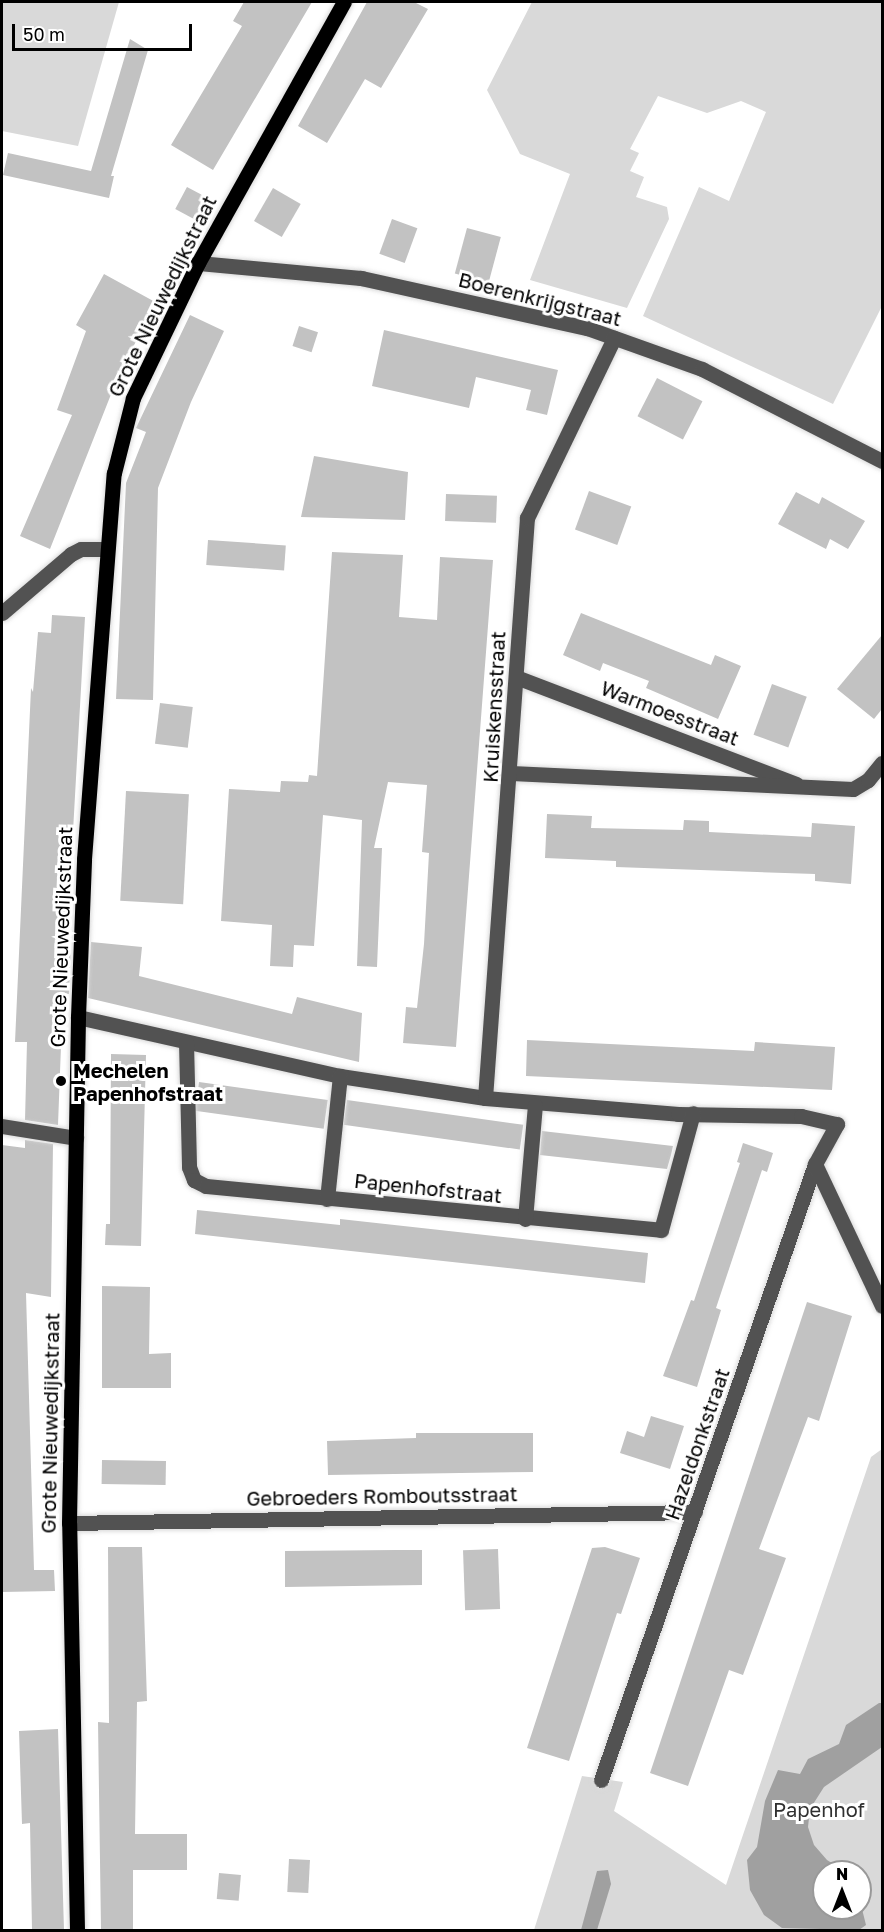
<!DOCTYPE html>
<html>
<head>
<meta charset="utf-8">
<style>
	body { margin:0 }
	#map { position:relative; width:884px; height:1932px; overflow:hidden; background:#fff; font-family:"Golos Text",sans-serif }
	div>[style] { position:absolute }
	.green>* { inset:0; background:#d9d9d9 }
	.water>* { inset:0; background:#a0a0a0 }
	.building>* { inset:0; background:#c2c2c2; transform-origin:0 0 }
	.roads { filter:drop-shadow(0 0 2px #dbdbdb) drop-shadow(0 0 2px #dbdbdb) }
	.minor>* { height:15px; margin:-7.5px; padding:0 7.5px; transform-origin:7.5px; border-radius:7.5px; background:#525252 }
	.major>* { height:15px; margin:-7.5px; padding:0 7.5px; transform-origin:7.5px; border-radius:7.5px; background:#000 }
	.dots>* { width:16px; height:16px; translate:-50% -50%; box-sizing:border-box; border:3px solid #fff; border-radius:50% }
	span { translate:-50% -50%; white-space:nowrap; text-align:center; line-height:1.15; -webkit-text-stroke:6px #fff; paint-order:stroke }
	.street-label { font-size:20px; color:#000 }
	.poi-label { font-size:20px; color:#000; font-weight:700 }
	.left { translate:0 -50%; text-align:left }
	.park-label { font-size:20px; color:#303030 }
	.frame { position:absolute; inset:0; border:3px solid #000; pointer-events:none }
	.north { position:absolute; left:812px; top:1860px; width:60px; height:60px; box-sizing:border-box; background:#fff; border:2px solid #999; border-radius:50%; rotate:0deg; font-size:16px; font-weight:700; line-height:24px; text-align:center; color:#000 }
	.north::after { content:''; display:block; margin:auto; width:21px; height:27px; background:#000; clip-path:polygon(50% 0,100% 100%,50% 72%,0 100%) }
	.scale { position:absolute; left:12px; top:24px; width:180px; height:27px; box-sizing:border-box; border:3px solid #000; border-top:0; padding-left:8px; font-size:18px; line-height:21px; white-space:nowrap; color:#000; -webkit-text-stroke:4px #fff; paint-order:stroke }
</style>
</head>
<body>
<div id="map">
	<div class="green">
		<div style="clip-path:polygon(2px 2px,119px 2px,78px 146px,2px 131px)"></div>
		<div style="clip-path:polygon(532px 2px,882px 2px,882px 306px,833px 404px,643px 316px,699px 187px,729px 201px,766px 112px,741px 101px,707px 113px,658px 96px,630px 149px,639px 153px,630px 171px,644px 177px,636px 197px,667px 207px,669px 219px,627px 308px,530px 280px,570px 174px,520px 154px,487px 90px)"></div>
		<div style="clip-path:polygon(evenodd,882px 1449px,882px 1930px,534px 1930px,582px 1776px,623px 1782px,614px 1811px,726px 1885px,871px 1457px,882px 1449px,824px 1872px,860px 1872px,860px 1908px,824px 1908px,824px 1872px)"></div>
	</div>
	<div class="water">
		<div style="clip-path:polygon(879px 1703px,882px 1703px,882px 1747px,824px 1787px,810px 1809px,808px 1827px,814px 1845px,827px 1860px,846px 1872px,824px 1872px,824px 1908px,860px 1908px,860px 1901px,866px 1925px,859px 1930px,782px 1928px,764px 1915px,750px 1890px,747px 1860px,757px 1847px,765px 1801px,778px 1770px,800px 1774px,808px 1759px,839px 1744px,846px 1725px)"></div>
		<div style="clip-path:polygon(608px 1870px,611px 1884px,597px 1930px,581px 1930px,597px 1871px)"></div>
	</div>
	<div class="building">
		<div style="clip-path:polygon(244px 2px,312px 2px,213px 170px,171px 145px,242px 26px,233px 21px)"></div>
		<div style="clip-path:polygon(367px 2px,414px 2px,428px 9px,381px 88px,365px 79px,327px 143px,298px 126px)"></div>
		<div style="clip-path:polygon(130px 39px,148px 50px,111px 176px,114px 176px,109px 198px,3px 175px,8px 153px,91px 171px)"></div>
		<div style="left:187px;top:187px;width:30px;height:25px;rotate:28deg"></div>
		<div style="left:273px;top:188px;width:32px;height:38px;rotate:30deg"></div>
		<div style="left:392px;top:219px;width:27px;height:37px;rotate:20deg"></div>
		<div style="left:467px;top:228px;width:35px;height:47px;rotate:15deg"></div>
		<div style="clip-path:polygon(104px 274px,157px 303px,121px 369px,50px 549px,20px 536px,72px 415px,57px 410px,86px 331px,76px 325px)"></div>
		<div style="clip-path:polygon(190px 315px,224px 331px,191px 402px,158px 488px,153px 700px,116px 699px,126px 483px,146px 432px,136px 428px)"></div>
		<div style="left:299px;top:326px;width:20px;height:21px;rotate:18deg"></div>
		<div style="clip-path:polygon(384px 330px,558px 370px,547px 415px,526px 410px,531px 390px,476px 377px,469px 408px,372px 386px)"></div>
		<div style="left:657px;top:378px;width:51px;height:43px;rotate:27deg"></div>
		<div style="clip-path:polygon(314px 456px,408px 472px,405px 520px,301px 517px)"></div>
		<div style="left:589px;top:491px;width:45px;height:41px;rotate:20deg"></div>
		<div style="clip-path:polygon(796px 492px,819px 504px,822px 497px,865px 521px,848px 549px,830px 539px,826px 549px,778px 524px)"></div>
		<div style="left:446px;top:494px;width:51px;height:27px;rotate:2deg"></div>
		<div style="left:208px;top:540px;width:78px;height:25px;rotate:4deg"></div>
		<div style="clip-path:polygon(332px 552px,403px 555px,399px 617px,437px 620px,440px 557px,493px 560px,456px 1047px,403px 1043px,406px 1007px,417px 1008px,424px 944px,429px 853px,422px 852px,427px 785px,388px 782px,374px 848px,382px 848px,377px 967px,357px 966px,362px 820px,323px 815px,314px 946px,294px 945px,293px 967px,270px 966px,272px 925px,221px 921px,229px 789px,280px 792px,281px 781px,308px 782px,309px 775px,317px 776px)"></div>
		<div style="clip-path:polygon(581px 613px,711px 665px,715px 655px,741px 666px,718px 719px,646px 688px,649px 681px,603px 663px,600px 671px,563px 655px)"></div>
		<div style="clip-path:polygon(52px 615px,85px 617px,67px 939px,71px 940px,69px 994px,63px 993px,58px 1125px,25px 1120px,27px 1042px,15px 1042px,31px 688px,33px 692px,38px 632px,51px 633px)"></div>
		<div style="clip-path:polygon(882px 635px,882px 709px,874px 719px,837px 689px)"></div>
		<div style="left:772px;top:684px;width:37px;height:54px;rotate:20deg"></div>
		<div style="left:160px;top:703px;width:33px;height:41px;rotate:7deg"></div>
		<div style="left:126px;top:791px;width:63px;height:110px;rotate:3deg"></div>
		<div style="clip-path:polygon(547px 814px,592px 816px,591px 828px,683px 830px,684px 820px,709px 821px,709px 832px,811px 837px,812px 823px,855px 826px,851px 884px,815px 881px,815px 874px,616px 867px,616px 861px,545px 858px)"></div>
		<div style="clip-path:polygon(91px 942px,142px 947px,139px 976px,292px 1014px,297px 997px,362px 1013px,359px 1062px,88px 998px)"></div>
		<div style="clip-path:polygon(527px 1040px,754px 1051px,755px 1042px,835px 1047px,832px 1090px,526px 1076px)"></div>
		<div style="clip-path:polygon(111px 1054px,146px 1055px,141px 1246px,105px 1245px,106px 1224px,110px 1224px)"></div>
		<div style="left:199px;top:1082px;width:130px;height:29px;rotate:8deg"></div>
		<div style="left:347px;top:1100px;width:178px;height:25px;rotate:8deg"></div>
		<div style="clip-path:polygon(542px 1131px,673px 1146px,671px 1155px,667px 1169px,540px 1155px)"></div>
		<div style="clip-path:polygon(25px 1140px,53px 1144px,51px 1297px,26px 1293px,34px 1570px,54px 1570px,55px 1591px,2px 1592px,2px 1145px,25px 1148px)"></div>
		<div style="clip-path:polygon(743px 1143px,773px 1153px,767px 1172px,762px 1170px,716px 1308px,721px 1310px,697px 1387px,663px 1376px,691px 1300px,694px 1301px,740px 1163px,737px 1162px)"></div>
		<div style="clip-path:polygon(197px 1210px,340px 1225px,340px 1219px,648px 1253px,645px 1283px,195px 1234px)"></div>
		<div style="clip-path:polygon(102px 1286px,150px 1287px,149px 1354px,171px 1353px,171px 1388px,102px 1388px)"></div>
		<div style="clip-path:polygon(807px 1302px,852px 1316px,819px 1421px,808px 1417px,759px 1549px,786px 1558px,743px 1675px,729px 1670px,688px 1786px,650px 1773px)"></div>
		<div style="clip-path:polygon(651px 1416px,684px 1426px,670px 1469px,620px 1453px,627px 1431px,644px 1437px)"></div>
		<div style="clip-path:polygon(416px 1433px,533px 1433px,533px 1472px,328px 1475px,327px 1441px,416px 1438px)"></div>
		<div style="left:102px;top:1460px;width:64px;height:24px;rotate:1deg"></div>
		<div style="clip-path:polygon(108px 1547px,142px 1547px,147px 1701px,137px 1702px,135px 1834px,187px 1834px,187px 1870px,133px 1870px,133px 1930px,101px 1930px,98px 1722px,109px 1723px)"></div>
		<div style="clip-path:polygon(605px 1547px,640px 1558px,621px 1614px,617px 1613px,569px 1761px,527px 1748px,592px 1548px)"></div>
		<div style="left:498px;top:1549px;width:60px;height:35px;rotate:88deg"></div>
		<div style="clip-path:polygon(396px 1550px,422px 1550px,422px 1585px,285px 1587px,285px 1551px)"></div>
		<div style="clip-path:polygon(58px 1729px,64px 1930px,32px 1930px,30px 1823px,22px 1824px,19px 1731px)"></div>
		<div style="left:289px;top:1859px;width:21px;height:33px;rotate:3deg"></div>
		<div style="left:219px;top:1873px;width:22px;height:26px;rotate:5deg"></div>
	</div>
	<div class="roads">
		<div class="minor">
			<div style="left:198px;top:263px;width:164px;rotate:5.3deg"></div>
			<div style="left:361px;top:278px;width:231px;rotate:12.5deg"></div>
			<div style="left:587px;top:328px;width:122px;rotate:19.6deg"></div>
			<div style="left:702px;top:369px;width:202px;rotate:27.1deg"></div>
			<div style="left:2px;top:613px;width:91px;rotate:-40.5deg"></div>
			<div style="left:71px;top:554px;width:11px;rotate:-27deg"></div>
			<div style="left:81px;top:549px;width:26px"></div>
			<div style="left:516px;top:677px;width:300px;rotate:20.9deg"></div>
			<div style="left:511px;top:773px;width:342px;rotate:2.7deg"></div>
			<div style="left:853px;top:789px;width:17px;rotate:-31deg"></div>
			<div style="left:868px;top:780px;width:22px;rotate:-51deg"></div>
			<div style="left:78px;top:1017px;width:269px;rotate:12.7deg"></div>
			<div style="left:340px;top:1076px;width:147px;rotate:8.6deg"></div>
			<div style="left:485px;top:1098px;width:194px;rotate:4.7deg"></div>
			<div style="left:678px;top:1114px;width:123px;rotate:0.9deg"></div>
			<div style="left:801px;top:1116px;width:37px;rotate:13deg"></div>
			<div style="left:837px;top:1124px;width:46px;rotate:118.8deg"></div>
			<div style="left:815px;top:1164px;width:652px;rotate:109.16deg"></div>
			<div style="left:186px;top:1042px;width:125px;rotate:88.6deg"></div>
			<div style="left:189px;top:1167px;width:14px;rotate:69deg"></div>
			<div style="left:194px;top:1180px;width:13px;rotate:27deg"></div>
			<div style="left:206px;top:1186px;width:457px;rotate:5.5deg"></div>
			<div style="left:661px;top:1230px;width:121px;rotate:-74.7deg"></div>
			<div style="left:485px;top:1098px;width:582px;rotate:-85.86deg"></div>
			<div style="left:527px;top:518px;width:200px;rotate:-64.2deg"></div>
			<div style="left:2px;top:1126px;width:75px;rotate:9.2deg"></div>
			<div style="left:815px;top:1164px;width:157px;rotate:64.7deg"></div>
			<div style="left:327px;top:1199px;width:124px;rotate:-84deg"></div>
			<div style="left:525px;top:1219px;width:114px;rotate:-85deg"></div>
			<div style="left:69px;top:1523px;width:626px;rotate:-1.01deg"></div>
		</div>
		<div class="major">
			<div style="left:77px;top:1930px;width:407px;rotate:-91.1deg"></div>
			<div style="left:69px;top:1523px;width:506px;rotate:-88.98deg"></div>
			<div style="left:78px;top:1017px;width:158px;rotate:-87.8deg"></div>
			<div style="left:84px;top:859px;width:387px;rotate:-85.6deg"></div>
			<div style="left:114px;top:473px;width:77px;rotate:-75.8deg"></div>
			<div style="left:133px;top:398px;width:150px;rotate:-64.3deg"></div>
			<div style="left:198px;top:263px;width:299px;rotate:-60.8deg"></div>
		</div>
	</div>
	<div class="dots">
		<div style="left:61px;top:1081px;background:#000"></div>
	</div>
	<div class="street-label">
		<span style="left:162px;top:296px;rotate:-64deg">Grote Nieuwedijkstraat</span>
		<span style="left:540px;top:299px;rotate:14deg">Boerenkrijgstraat</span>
		<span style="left:494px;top:707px;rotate:-87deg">Kruiskensstraat</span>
		<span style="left:670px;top:713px;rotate:21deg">Warmoesstraat</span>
		<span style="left:61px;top:937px;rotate:-88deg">Grote Nieuwedijkstraat</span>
		<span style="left:428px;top:1188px;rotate:6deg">Papenhofstraat</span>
		<span style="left:50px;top:1423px;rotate:-89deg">Grote Nieuwedijkstraat</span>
		<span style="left:697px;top:1444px;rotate:-71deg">Hazeldonkstraat</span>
		<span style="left:382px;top:1496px;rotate:-1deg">Gebroeders Romboutsstraat</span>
	</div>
	<div class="poi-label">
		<span class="left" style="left:73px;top:1082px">Mechelen<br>Papenhofstraat</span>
	</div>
	<div class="park-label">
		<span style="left:819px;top:1809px">Papenhof</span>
	</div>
	<div class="frame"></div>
	<div class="north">N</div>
	<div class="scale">50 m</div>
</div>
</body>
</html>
